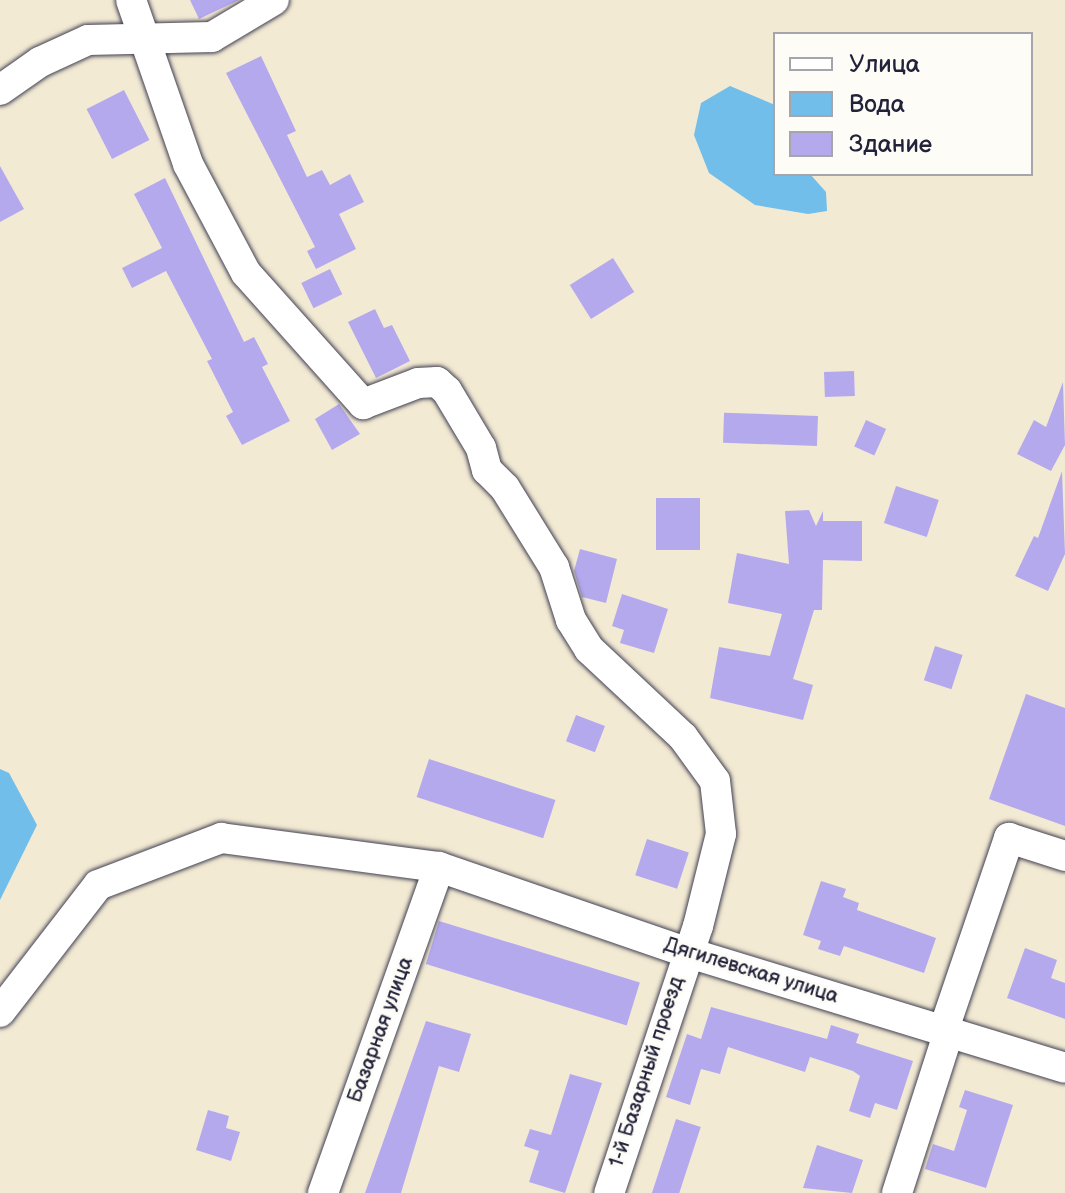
<!DOCTYPE html>
<html>
<head>
<meta charset="utf-8">
<style>
	body { margin:0 }
	#map { position:relative; width:1065px; height:1193px; overflow:hidden; background:#f3ead4; font-family:"Balsamiq Sans",sans-serif }
	div>[style] { position:absolute }
	.water>* { inset:0; background:#71beeb }
	.building>* { inset:0; background:#b5a9ee; transform-origin:0 0 }
	.roads { filter:drop-shadow(0 0 2px #414052) drop-shadow(0 0 2px #414052) }
	.minor>* { height:30px; margin:-15px; padding:0 15px; transform-origin:15px; border-radius:15px; background:#fff }
	span { translate:-50% -50%; white-space:nowrap; text-align:center; line-height:1.15; -webkit-text-stroke:6px #fdfcf7; paint-order:stroke }
	.street-label { font-size:20px; color:#22223b }
	.legend { position:absolute; left:773px; top:32px; width:260px; height:144px; box-sizing:border-box; background:#fdfcf7; border:2px solid #a5a5ac; margin:0; padding:10px 14px; list-style:none; font-size:24px; color:#22223b }
	.legend li { display:flex; align-items:center; gap:16px; height:40px }
	.legend b { width:40px; border:2px solid #a5a5ac }
</style>
</head>
<body>
<div id="map">
	<div class="water">
		<div style="clip-path:polygon(730px 86px,775px 105px,775px 174px,810px 174px,826px 192px,827px 211px,808px 214px,755px 205px,709px 173px,694px 135px,701px 103px)"></div>
		<div style="clip-path:polygon(0 769px,9px 773px,37px 825px,0 900px)"></div>
	</div>
	<div class="building">
		<div style="clip-path:polygon(190px 0,239px 0,199px 19px)"></div>
		<div style="clip-path:polygon(261px 56px,296px 131px,287px 135px,307px 177px,322px 170px,330px 185px,350px 174px,364px 202px,339px 214px,356px 249px,316px 269px,307px 251px,315px 247px,226px 73px)"></div>
		<div style="left:124px;top:90px;width:56px;height:42px;rotate:63deg"></div>
		<div style="clip-path:polygon(0 166px,24px 209px,0 222px)"></div>
		<div style="clip-path:polygon(165px 178px,244px 342px,254px 337px,268px 364px,262px 367px,290px 421px,242px 445px,226px 416px,233px 412px,207px 361px,212px 359px,166px 271px,132px 288px,122px 268px,162px 248px,134px 194px)"></div>
		<div style="left:613px;top:258px;width:40px;height:51px;rotate:58deg"></div>
		<div style="left:330px;top:269px;width:28px;height:32px;rotate:64deg"></div>
		<div style="clip-path:polygon(375px 309px,384px 328px,392px 325px,410px 361px,376px 378px,348px 322px)"></div>
		<div style="left:854px;top:371px;width:25px;height:30px;rotate:88deg"></div>
		<div style="clip-path:polygon(1063px 382px,1065px 445px,1051px 471px,1017px 454px,1034px 420px,1046px 427px)"></div>
		<div style="clip-path:polygon(339px 404px,360px 434px,332px 450px,315px 419px)"></div>
		<div style="left:818px;top:416px;width:30px;height:94px;rotate:92deg"></div>
		<div style="left:866px;top:420px;width:22px;height:29px;rotate:24deg"></div>
		<div style="clip-path:polygon(1062px 471px,1065px 554px,1048px 591px,1015px 576px,1034px 536px,1038px 538px)"></div>
		<div style="left:896px;top:486px;width:45px;height:39px;rotate:18deg"></div>
		<div style="left:656px;top:498px;width:44px;height:52px"></div>
		<div style="clip-path:polygon(809px 510px,816px 526px,823px 511px,823px 521px,862px 521px,862px 561px,823px 560px,822px 610px,814px 610px,793px 679px,813px 685px,803px 720px,710px 698px,719px 647px,770px 656px,782px 614px,728px 603px,737px 553px,789px 564px,785px 511px)"></div>
		<div style="clip-path:polygon(580px 549px,617px 559px,606px 603px,582px 597px,574px 571px)"></div>
		<div style="clip-path:polygon(622px 594px,668px 609px,654px 653px,620px 643px,624px 630px,612px 626px)"></div>
		<div style="left:935px;top:646px;width:29px;height:36px;rotate:18deg"></div>
		<div style="clip-path:polygon(1026px 694px,1065px 708px,1065px 826px,989px 799px)"></div>
		<div style="left:576px;top:715px;width:31px;height:28px;rotate:21deg"></div>
		<div style="left:429px;top:759px;width:133px;height:40px;rotate:18deg"></div>
		<div style="left:647px;top:839px;width:44px;height:38px;rotate:18deg"></div>
		<div style="clip-path:polygon(821px 881px,846px 889px,843px 897px,859px 903px,857px 910px,936px 938px,924px 973px,844px 946px,840px 956px,818px 949px,821px 941px,803px 935px)"></div>
		<div style="left:439px;top:921px;width:210px;height:45px;rotate:17deg"></div>
		<div style="clip-path:polygon(1025px 948px,1057px 960px,1051px 978px,1065px 983px,1065px 1019px,1007px 998px)"></div>
		<div style="clip-path:polygon(711px 1007px,827px 1039px,831px 1025px,859px 1034px,856px 1043px,913px 1061px,897px 1110px,875px 1103px,870px 1118px,849px 1111px,860px 1076px,853px 1071px,810px 1057px,805px 1072px,728px 1047px,720px 1074px,701px 1069px,690px 1105px,666px 1097px,687px 1034px,701px 1039px)"></div>
		<div style="clip-path:polygon(426px 1021px,471px 1034px,459px 1072px,439px 1066px,401px 1193px,365px 1193px)"></div>
		<div style="clip-path:polygon(570px 1074px,602px 1083px,565px 1193px,529px 1182px,539px 1151px,524px 1146px,530px 1129px,551px 1135px)"></div>
		<div style="clip-path:polygon(965px 1090px,1013px 1105px,986px 1188px,925px 1169px,933px 1144px,954px 1151px,967px 1110px,959px 1107px)"></div>
		<div style="clip-path:polygon(208px 1110px,229px 1116px,226px 1128px,240px 1132px,231px 1161px,196px 1150px)"></div>
		<div style="left:676px;top:1119px;width:26px;height:78px;rotate:18deg"></div>
		<div style="clip-path:polygon(817px 1145px,863px 1160px,852px 1193px,803px 1188px)"></div>
	</div>
	<div class="roads">
		<div class="minor">
			<div style="left:131px;top:0;width:174px;rotate:70.8deg"></div>
			<div style="left:188px;top:164px;width:123px;rotate:62deg"></div>
			<div style="left:246px;top:273px;width:176px;rotate:48.2deg"></div>
			<div style="left:363px;top:404px;width:59px;rotate:-20.9deg"></div>
			<div style="left:418px;top:383px;width:19px;rotate:-3deg"></div>
			<div style="left:437px;top:382px;width:13px;rotate:42deg"></div>
			<div style="left:447px;top:391px;width:66px;rotate:59.2deg"></div>
			<div style="left:481px;top:448px;width:23px;rotate:75deg"></div>
			<div style="left:487px;top:470px;width:25px;rotate:45deg"></div>
			<div style="left:505px;top:488px;width:93px;rotate:58.2deg"></div>
			<div style="left:554px;top:567px;width:56px;rotate:72.2deg"></div>
			<div style="left:571px;top:620px;width:34px;rotate:58deg"></div>
			<div style="left:589px;top:649px;width:129px;rotate:43.1deg"></div>
			<div style="left:683px;top:737px;width:54px;rotate:54deg"></div>
			<div style="left:715px;top:781px;width:53px;rotate:83.5deg"></div>
			<div style="left:721px;top:834px;width:95px;rotate:104deg"></div>
			<div style="left:698px;top:926px;width:281px;rotate:108.4deg"></div>
			<div style="left:0;top:90px;width:49px;rotate:-35deg"></div>
			<div style="left:40px;top:62px;width:53px;rotate:-24.6deg"></div>
			<div style="left:88px;top:40px;width:124px;rotate:-1.4deg"></div>
			<div style="left:212px;top:37px;width:72px;rotate:-30.8deg"></div>
			<div style="left:0;top:1012px;width:160px;rotate:-52.3deg"></div>
			<div style="left:98px;top:885px;width:132px;rotate:-20.9deg"></div>
			<div style="left:221px;top:838px;width:220px;rotate:7.6deg"></div>
			<div style="left:439px;top:867px;width:261px;rotate:19deg"></div>
			<div style="left:686px;top:952px;width:396px;rotate:17deg"></div>
			<div style="left:944px;top:1029px;width:202px;rotate:-71.2deg"></div>
			<div style="left:1009px;top:838px;width:59px;rotate:17.8deg"></div>
			<div style="left:323px;top:1193px;width:346px;rotate:-70.4deg"></div>
			<div style="left:897px;top:1193px;width:170px;rotate:-72.2deg"></div>
		</div>
	</div>
	<div class="street-label">
		<span style="left:751px;top:971px;rotate:17deg">Дягилевская улица</span>
		<span style="left:381px;top:1030px;rotate:-70deg">Базарная улица</span>
		<span style="left:647px;top:1072px;rotate:-72deg">1-й Базарный проезд</span>
	</div>
	<ul class="legend">
	<li><b style="height:10px;background:#fff"></b>Улица</li>
	<li><b style="height:22px;background:#71beeb"></b>Вода</li>
	<li><b style="height:22px;background:#b5a9ee"></b>Здание</li>
	</ul>
</div>
</body>
</html>
